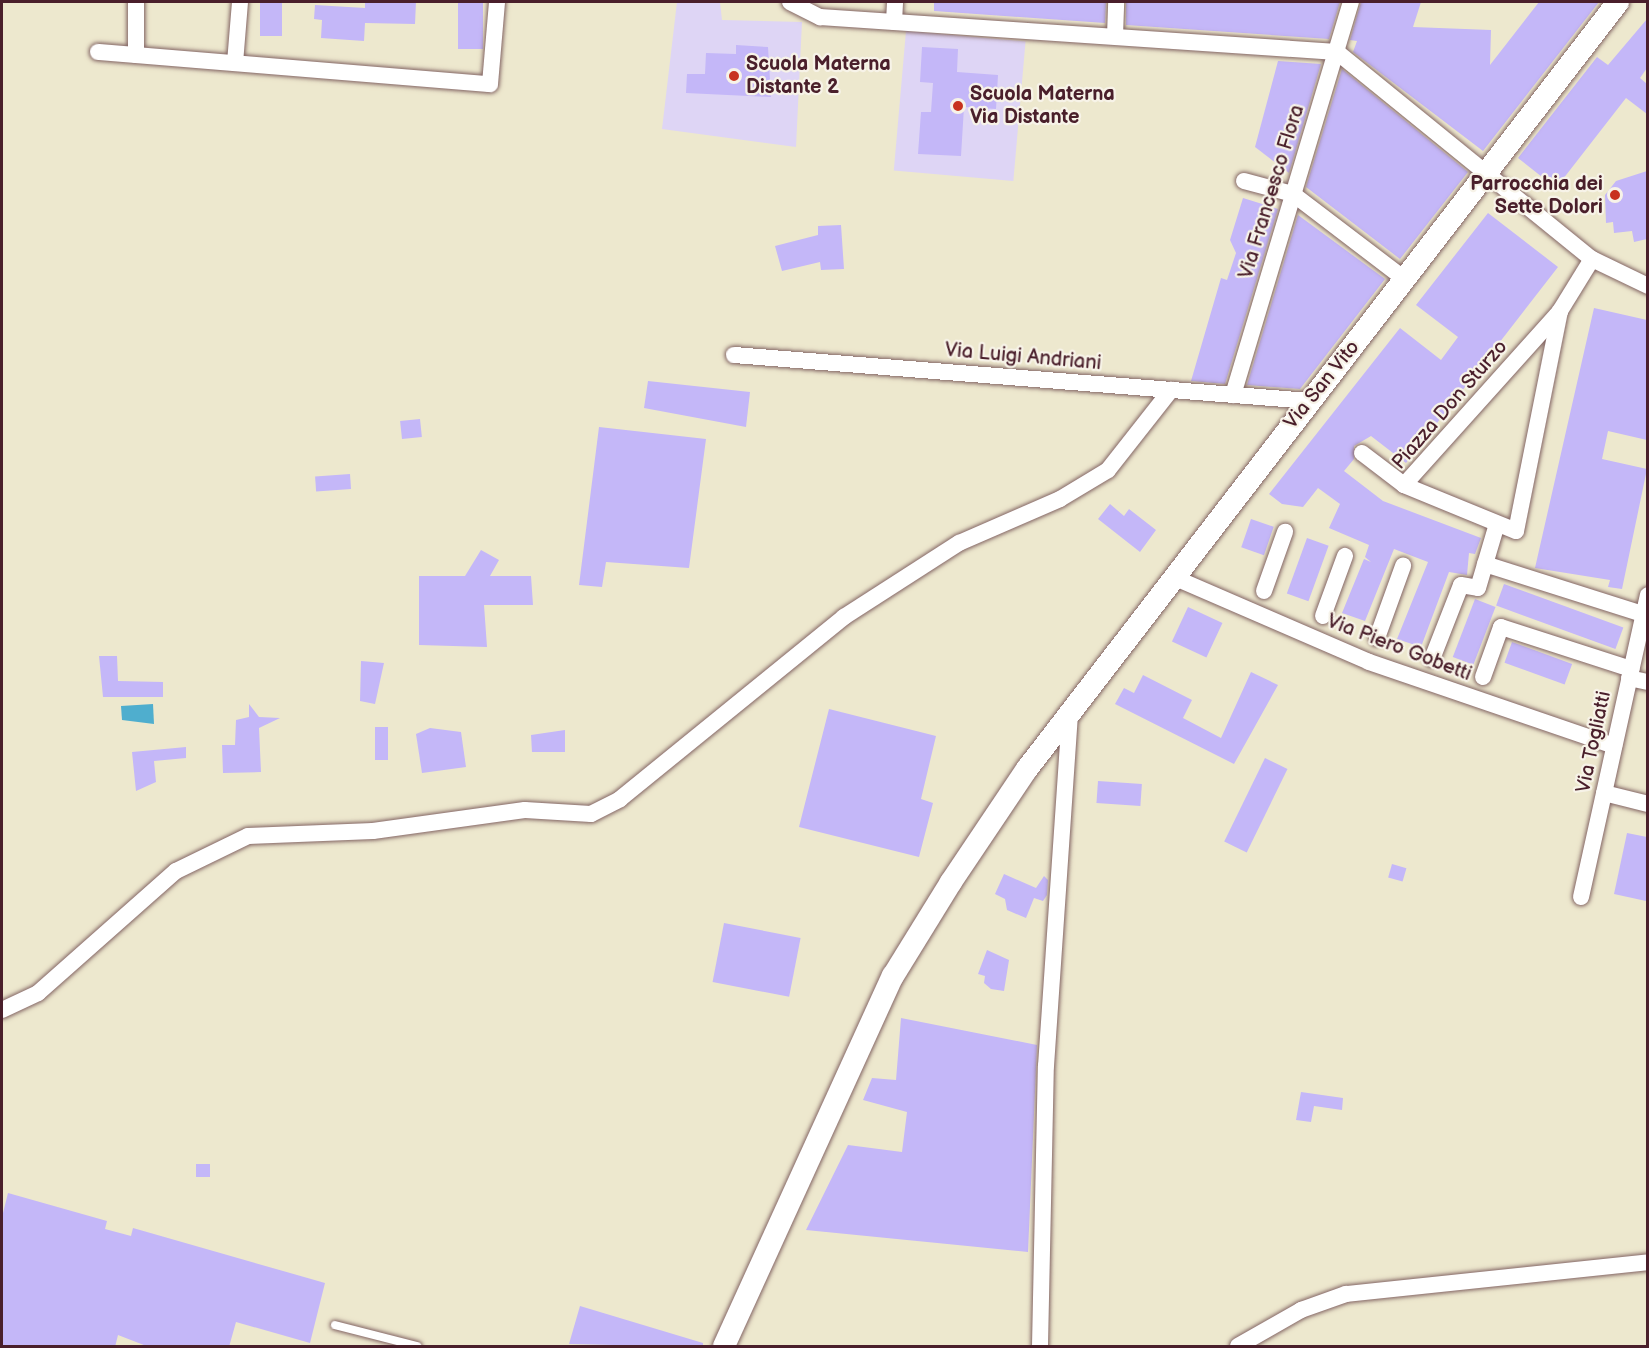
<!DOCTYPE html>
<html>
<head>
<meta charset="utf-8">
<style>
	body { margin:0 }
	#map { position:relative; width:1649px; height:1348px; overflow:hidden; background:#ede8ce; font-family:"Balsamiq Sans",sans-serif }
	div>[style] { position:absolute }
	.built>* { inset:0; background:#ded5f5; transform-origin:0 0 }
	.water>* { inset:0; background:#4faece }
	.building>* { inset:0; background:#c4b7f8; transform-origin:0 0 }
	.roads { filter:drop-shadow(0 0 2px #836564) drop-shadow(0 0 2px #836564) }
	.lane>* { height:8px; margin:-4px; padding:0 4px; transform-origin:4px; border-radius:4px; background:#fff }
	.street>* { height:16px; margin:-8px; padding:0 8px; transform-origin:8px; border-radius:8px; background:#fff }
	.secondary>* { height:22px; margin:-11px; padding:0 11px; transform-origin:11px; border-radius:11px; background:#fff }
	.dots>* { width:16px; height:16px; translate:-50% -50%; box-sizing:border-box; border:3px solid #f7f3e8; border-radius:50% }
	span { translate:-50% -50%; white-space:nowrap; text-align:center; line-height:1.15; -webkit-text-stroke:4.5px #f7f3e8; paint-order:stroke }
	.poi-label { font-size:20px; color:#4a1f2b; font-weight:700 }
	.left { translate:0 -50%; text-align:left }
	.right { translate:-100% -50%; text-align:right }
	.street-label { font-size:20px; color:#4a1f2b }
	.frame { position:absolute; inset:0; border:3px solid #4a1f2b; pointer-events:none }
</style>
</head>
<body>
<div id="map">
	<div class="built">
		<div style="clip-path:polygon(677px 2px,720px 2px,722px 20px,802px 22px,796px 147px,662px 129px)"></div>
		<div style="left:906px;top:31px;width:120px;height:140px;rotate:5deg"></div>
	</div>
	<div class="water">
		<div style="clip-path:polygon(153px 704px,154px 724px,122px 720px,121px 706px)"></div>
	</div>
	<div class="building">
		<div style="left:260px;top:2px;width:22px;height:34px"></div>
		<div style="clip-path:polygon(365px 2px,416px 2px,415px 24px,365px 23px,364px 41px,321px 38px,322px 20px,314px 19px,315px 5px,365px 8px)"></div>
		<div style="left:458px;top:2px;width:25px;height:47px"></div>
		<div style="clip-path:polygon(934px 2px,1106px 2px,1105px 23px,934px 11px)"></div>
		<div style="clip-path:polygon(1126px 2px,1340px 2px,1329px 39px,1126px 25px)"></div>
		<div style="clip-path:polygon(1361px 2px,1421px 2px,1413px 27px,1491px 30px,1490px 65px,1539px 2px,1599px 2px,1483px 151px,1353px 52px,1357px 41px,1350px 40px)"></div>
		<div style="clip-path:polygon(1647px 19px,1647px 68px,1640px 78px,1647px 84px,1647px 114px,1626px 98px,1556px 188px,1518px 158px,1597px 57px,1608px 65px)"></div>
		<div style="clip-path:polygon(736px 45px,768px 47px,771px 97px,686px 93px,687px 74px,705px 74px,706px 53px,736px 54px)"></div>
		<div style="clip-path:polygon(922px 47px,958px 49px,957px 72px,998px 75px,996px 109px,964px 107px,961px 156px,918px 154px,921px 112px,931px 112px,933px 83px,920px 82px)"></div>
		<div style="clip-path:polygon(1278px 61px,1321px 64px,1289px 173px,1255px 147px)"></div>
		<div style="clip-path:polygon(1342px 69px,1468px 172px,1400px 259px,1306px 187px)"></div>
		<div style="clip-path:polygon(1647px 171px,1647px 239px,1634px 242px,1632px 231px,1614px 233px,1613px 222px,1606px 223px,1605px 195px,1616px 181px)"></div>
		<div style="clip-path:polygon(1243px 198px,1278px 209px,1225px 384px,1191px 381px,1221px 278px,1227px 280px,1236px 253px,1230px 240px)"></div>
		<div style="clip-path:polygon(1488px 213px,1558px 267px,1406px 463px,1371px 436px,1354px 446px,1354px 459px,1344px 471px,1383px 501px,1481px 538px,1475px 554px,1469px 553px,1467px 575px,1449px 572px,1421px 647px,1397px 639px,1428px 562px,1394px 549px,1365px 621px,1342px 613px,1364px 559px,1371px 562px,1365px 557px,1369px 545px,1329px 528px,1340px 504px,1318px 488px,1303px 507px,1282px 504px,1269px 494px,1400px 328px,1441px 360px,1458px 337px,1416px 305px)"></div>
		<div style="clip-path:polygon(1298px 215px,1385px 279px,1300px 389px,1247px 385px)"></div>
		<div style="clip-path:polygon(841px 225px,844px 269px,821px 270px,820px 262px,782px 271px,775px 246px,818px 235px,818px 226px)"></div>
		<div style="clip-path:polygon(1594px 308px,1647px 320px,1647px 440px,1608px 431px,1602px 459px,1647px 469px,1622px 589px,1608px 587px,1610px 580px,1535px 568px)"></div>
		<div style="clip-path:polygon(648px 381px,750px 392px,746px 427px,644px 408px)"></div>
		<div style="left:420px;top:419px;width:18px;height:20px;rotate:84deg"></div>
		<div style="clip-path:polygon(599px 427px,706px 439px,689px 568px,606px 562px,602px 587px,579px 585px)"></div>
		<div style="left:350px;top:474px;width:15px;height:35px;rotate:86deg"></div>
		<div style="clip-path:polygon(1110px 504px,1124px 516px,1129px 509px,1156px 530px,1140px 552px,1098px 519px)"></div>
		<div style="left:1251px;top:519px;width:24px;height:30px;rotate:19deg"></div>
		<div style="left:1307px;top:538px;width:23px;height:59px;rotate:20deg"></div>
		<div style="clip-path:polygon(481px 550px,499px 560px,490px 576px,531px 576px,533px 605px,484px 605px,487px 647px,419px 645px,419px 576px,465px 576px)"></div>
		<div style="left:1504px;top:584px;width:127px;height:23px;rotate:20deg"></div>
		<div style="left:1475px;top:599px;width:22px;height:62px;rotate:21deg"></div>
		<div style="left:1188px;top:607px;width:38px;height:38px;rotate:25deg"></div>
		<div style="left:1512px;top:642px;width:64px;height:22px;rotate:20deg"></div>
		<div style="clip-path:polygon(99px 656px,117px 656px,118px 681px,163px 682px,163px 697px,103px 697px)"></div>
		<div style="clip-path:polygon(361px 661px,384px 663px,375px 704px,360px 701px)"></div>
		<div style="clip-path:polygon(1251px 672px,1278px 685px,1234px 764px,1115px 704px,1124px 688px,1134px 693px,1143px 675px,1192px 700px,1183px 718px,1221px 738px)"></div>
		<div style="clip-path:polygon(249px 704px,259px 717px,280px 718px,259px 728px,261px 772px,223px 773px,222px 745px,235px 745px,236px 720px,249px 717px)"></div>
		<div style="clip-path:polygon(829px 709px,936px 736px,921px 799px,933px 803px,919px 857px,799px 827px)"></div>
		<div style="left:375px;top:727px;width:13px;height:33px"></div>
		<div style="clip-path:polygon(430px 728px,461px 732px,466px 767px,422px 773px,416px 734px)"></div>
		<div style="clip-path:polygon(565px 730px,565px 752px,532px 752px,531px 735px)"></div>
		<div style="clip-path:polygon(186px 747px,186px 758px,154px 761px,156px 782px,136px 791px,132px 752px)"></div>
		<div style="left:1265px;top:758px;width:25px;height:93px;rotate:26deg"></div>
		<div style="left:1098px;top:781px;width:44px;height:22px;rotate:4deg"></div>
		<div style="clip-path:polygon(1627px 833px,1647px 837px,1646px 901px,1614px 894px)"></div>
		<div style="left:1392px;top:864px;width:15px;height:14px;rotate:16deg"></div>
		<div style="clip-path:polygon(1004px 874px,1036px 888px,1044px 876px,1048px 880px,1047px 895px,1043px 901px,1034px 898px,1026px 918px,1007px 910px,1005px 899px,995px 894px)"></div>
		<div style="left:724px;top:923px;width:78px;height:60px;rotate:11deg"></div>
		<div style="clip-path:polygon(987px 950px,1009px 960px,1004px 991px,991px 989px,984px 983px,985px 976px,978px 974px)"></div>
		<div style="clip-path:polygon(901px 1018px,1037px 1045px,1028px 1252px,806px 1230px,848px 1145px,902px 1152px,907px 1112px,863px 1100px,872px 1078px,896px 1080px)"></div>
		<div style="clip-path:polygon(1301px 1092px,1343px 1098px,1342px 1110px,1314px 1106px,1311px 1122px,1296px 1120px)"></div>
		<div style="left:196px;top:1164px;width:14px;height:13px"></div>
		<div style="clip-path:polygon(8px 1193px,107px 1221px,105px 1229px,131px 1236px,133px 1228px,325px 1283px,310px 1343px,236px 1322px,229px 1347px,149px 1347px,118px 1335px,115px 1347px,2px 1347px,2px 1217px)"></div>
		<div style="clip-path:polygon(580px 1306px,703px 1343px,703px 1347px,569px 1344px)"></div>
	</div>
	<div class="roads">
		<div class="lane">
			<div style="left:335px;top:1325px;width:85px;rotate:14.4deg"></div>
		</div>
		<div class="street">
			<div style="left:790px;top:2px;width:34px;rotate:27deg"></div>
			<div style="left:820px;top:17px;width:518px;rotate:3.87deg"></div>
			<div style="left:1337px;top:52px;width:328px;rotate:39.1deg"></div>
			<div style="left:1592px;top:259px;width:62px;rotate:25.7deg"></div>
			<div style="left:894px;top:22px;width:20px;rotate:-87deg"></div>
			<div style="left:1115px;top:36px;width:34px;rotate:-88deg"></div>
			<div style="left:98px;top:52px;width:393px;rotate:4.7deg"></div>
			<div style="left:490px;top:84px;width:82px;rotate:-85.1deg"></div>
			<div style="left:136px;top:55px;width:53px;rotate:-90deg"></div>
			<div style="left:235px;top:63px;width:61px;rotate:-85.3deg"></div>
			<div style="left:1244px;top:181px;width:51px;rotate:14.9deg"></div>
			<div style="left:1293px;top:194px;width:142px;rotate:37.3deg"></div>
			<div style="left:1560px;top:311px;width:224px;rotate:101.3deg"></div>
			<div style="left:1516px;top:531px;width:121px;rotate:-157.7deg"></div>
			<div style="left:1404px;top:485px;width:234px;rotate:-48.1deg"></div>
			<div style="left:1560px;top:311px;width:61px;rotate:-58.4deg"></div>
			<div style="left:734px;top:355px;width:578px;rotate:4.57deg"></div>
			<div style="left:1233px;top:395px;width:410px;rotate:-73.3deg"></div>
			<div style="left:1362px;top:453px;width:53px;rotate:37.3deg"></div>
			<div style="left:1485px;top:564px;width:166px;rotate:17.6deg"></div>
			<div style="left:1173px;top:577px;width:214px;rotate:23.4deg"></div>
			<div style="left:1369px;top:662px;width:259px;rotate:18.9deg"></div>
			<div style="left:1264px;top:591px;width:63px;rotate:-70.4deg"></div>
			<div style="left:1323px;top:616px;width:64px;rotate:-69.9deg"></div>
			<div style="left:1377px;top:638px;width:77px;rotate:-70.1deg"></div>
			<div style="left:1432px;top:659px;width:79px;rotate:-68.6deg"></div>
			<div style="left:1461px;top:585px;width:17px;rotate:10deg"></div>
			<div style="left:1478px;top:588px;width:67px;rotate:-73.5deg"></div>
			<div style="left:1483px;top:677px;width:53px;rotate:-70.2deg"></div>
			<div style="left:1501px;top:627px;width:137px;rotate:17.9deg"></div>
			<div style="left:1629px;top:678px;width:19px;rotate:12deg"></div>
			<div style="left:1604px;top:793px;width:45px;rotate:14deg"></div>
			<div style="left:1581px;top:897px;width:309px;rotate:-77.5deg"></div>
			<div style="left:2px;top:1010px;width:40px;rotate:-25deg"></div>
			<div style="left:38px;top:993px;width:184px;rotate:-41.5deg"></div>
			<div style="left:176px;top:871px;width:80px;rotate:-25.9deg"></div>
			<div style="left:248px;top:836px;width:125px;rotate:-2.3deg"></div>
			<div style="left:373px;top:831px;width:153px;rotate:-7.9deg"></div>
			<div style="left:525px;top:810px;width:66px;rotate:3.5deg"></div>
			<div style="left:591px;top:814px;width:33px;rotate:-27deg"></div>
			<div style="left:620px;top:799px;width:289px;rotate:-39.1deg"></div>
			<div style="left:844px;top:617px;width:137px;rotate:-32.8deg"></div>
			<div style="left:959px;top:543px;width:110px;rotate:-23.5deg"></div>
			<div style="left:1060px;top:499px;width:56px;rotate:-31.1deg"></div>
			<div style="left:1108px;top:470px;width:102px;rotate:-51.8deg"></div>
			<div style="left:1040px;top:1346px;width:280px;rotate:-88.8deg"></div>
			<div style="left:1046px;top:1066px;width:354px;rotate:-86.1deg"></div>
			<div style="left:1238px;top:1346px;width:73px;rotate:-29.7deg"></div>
			<div style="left:1301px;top:1310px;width:48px;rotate:-19.6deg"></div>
			<div style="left:1346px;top:1294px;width:304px;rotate:-6deg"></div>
		</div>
		<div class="secondary">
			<div style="left:724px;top:1346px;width:407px;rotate:-65.5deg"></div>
			<div style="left:893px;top:976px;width:110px;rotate:-58.3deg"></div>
			<div style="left:951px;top:882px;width:136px;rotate:-56.1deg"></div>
			<div style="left:1027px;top:769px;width:968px;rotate:-52.38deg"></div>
		</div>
	</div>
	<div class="dots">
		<div style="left:734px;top:76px;background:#c8321e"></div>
		<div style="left:958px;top:106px;background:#c8321e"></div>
		<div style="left:1615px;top:195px;background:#c8321e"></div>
	</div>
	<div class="poi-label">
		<span class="left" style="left:746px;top:76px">Scuola Materna<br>Distante 2</span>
		<span class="left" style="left:970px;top:106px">Scuola Materna<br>Via Distante</span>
		<span class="right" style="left:1603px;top:196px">Parrocchia dei<br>Sette Dolori</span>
	</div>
	<div class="street-label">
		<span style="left:1272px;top:192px;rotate:-73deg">Via Francesco Flora</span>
		<span style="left:1023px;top:357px;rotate:5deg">Via Luigi Andriani</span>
		<span style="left:1322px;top:385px;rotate:-51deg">Via San Vito</span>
		<span style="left:1450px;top:405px;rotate:-49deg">Piazza Don Sturzo</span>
		<span style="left:1399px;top:648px;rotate:21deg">Via Piero Gobetti</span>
		<span style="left:1594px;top:742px;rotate:-78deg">Via Togliatti</span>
	</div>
	<div class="frame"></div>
</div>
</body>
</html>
